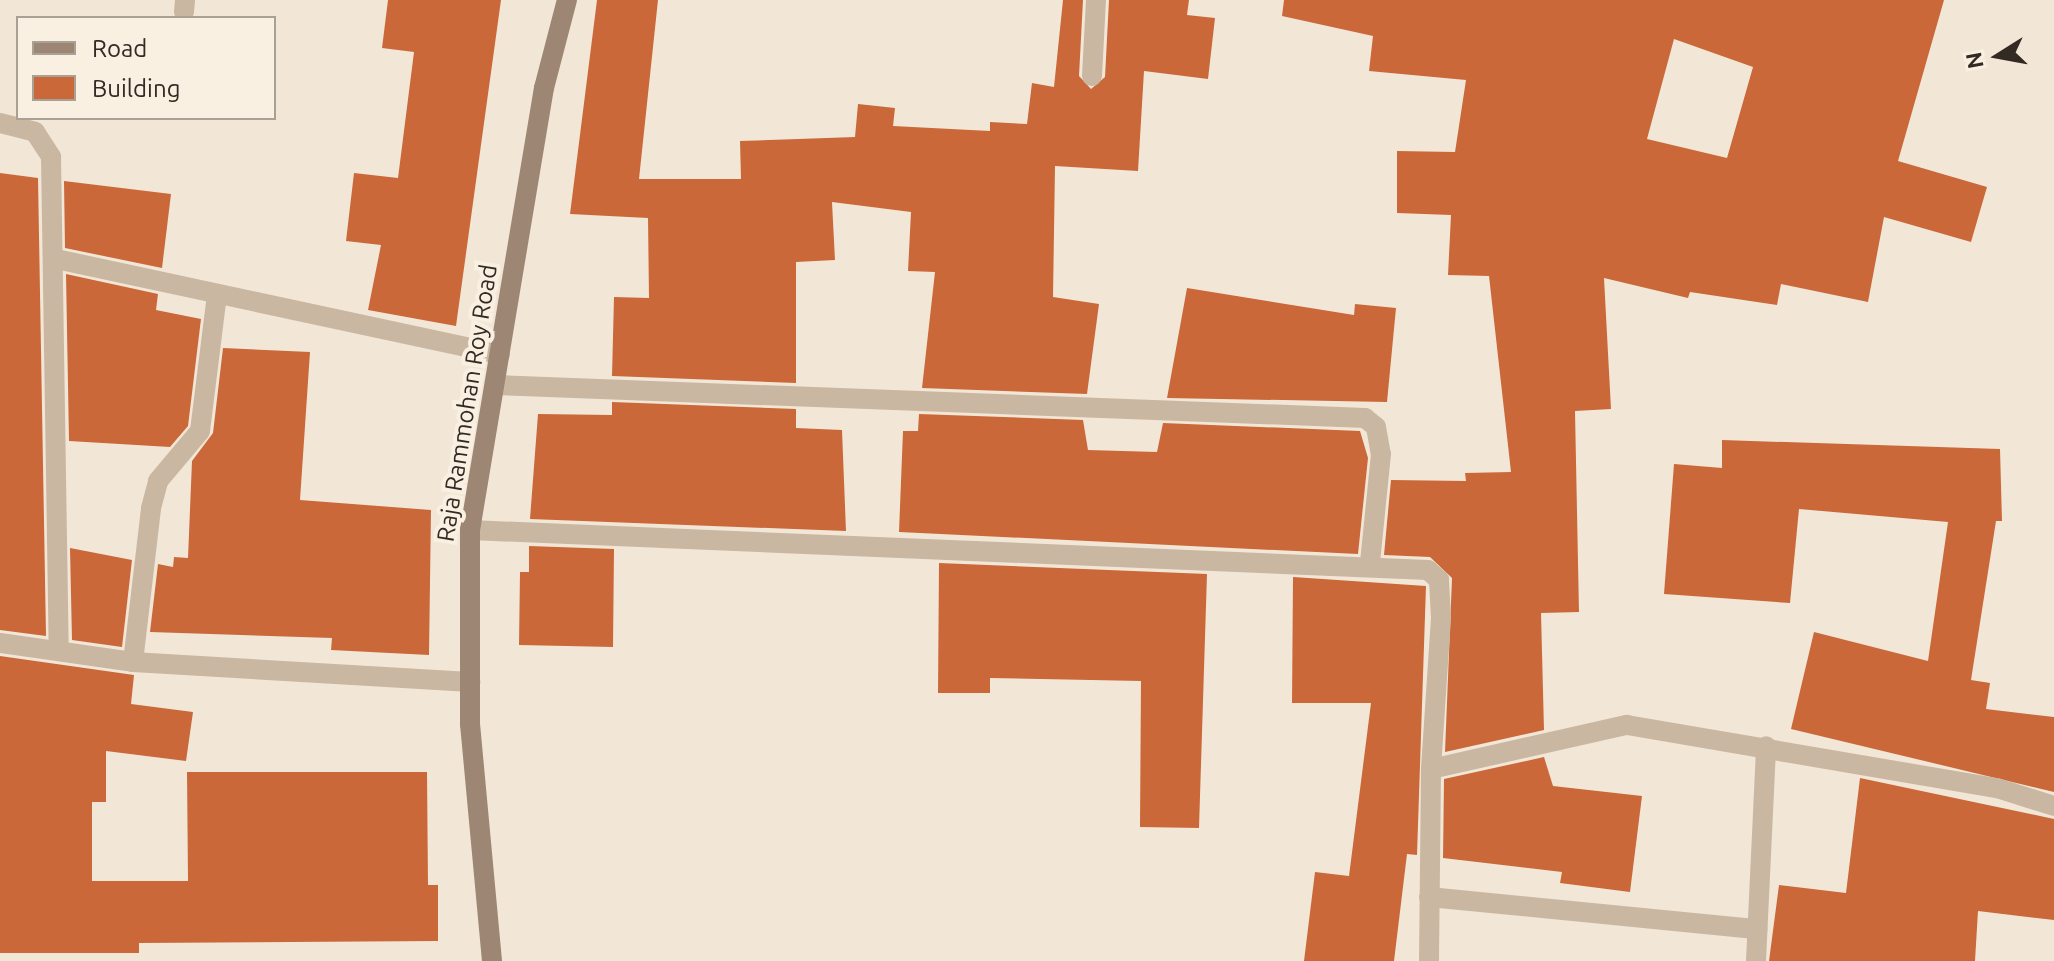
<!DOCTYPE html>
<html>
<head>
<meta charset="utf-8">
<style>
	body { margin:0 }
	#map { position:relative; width:2054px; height:961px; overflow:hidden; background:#f2e7d6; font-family:Ubuntu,sans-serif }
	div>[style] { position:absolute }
	.building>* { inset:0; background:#cb683a }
	.minor>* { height:20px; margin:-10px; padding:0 10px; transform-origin:10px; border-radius:10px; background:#cab7a2 }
	.tertiary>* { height:20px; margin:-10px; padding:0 10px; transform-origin:10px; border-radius:10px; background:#cab7a2 }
	.secondary>* { height:20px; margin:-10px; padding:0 10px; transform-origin:10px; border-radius:10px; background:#9d8673 }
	span { translate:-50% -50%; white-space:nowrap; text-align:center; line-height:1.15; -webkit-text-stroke:8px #f9f0e2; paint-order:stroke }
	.street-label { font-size:24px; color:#342a24 }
	.legend { position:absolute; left:16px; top:16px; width:260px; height:104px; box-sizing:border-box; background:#f9f0e2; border:2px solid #aaa196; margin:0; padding:10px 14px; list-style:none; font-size:24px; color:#342a24 }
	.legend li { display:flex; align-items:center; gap:16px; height:40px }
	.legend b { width:40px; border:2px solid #aaa196 }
	.north { position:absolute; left:1958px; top:16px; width:80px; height:80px; -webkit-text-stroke:6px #f9f0e2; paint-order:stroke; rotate:259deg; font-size:22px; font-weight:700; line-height:32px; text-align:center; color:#342a24 }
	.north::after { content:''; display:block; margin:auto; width:28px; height:36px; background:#342a24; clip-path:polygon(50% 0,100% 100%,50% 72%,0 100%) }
</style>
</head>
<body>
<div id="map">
	<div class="building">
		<div style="clip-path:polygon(388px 0,501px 0,456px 326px,368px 310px,381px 245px,346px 241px,354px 173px,398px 178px,414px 52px,382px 48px)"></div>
		<div style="clip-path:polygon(597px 0,658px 0,639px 179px,741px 179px,740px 141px,855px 137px,858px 104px,895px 108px,893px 126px,990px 131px,990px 122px,1027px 124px,1032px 83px,1054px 87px,1063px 0,1083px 0,1079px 76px,1091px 89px,1105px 77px,1109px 0,1189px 0,1187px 15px,1215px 18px,1208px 79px,1144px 71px,1138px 171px,1055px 166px,1053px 297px,1099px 304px,1087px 394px,922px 388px,935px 272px,908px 271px,911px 212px,832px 202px,835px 260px,796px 262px,796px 383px,612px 376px,614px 297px,649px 298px,648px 218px,570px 214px)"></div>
		<div style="clip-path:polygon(evenodd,1284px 0,1944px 0,1898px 161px,1987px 187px,1971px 242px,1884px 217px,1868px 302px,1781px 284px,1777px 305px,1690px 292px,1688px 298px,1604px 278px,1611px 409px,1575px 411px,1579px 612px,1541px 613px,1544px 730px,1445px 752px,1452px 578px,1430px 557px,1384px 555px,1391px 480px,1466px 481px,1465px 473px,1511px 472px,1489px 276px,1448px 275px,1451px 215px,1397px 213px,1397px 151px,1455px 152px,1466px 80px,1369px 71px,1373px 36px,1282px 16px,1284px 0,1674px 39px,1753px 67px,1727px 158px,1647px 139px,1674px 39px)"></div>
		<div style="clip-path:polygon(0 173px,38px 178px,46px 636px,0 630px)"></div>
		<div style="clip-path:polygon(64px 181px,171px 194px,162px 268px,65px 248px)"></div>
		<div style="clip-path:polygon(66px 274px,158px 294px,156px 310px,201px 319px,188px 426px,170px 447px,69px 441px)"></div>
		<div style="clip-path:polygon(1187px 288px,1354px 315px,1355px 304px,1396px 308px,1387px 402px,1167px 398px)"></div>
		<div style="clip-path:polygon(223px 348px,310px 352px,300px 500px,431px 510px,429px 655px,331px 650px,332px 638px,150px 632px,158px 564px,173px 567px,174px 557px,188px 558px,192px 461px,213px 433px)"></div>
		<div style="clip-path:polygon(612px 402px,796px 409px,796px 428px,842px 430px,846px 531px,530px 519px,538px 414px,612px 415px)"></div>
		<div style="clip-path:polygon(919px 414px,1083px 420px,1088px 450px,1157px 452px,1163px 423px,1360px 431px,1368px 458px,1358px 554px,899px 532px,903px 431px,918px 431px)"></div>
		<div style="clip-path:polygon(1722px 440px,2000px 449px,2002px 521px,1996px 521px,1971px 680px,1990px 683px,1986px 709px,2054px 717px,2054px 792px,1791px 729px,1814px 632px,1928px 661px,1948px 522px,1799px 509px,1790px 603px,1664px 594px,1674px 464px,1722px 468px)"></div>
		<div style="clip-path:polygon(529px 546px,614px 549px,613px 647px,519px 645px,520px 572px,529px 572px)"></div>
		<div style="clip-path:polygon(70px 548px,132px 560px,122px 647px,72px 640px)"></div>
		<div style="clip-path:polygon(939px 563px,1207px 574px,1199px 828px,1140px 827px,1141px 681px,990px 678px,990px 693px,938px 693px)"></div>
		<div style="clip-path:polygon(1293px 577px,1426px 586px,1417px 855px,1407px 854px,1394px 961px,1304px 961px,1315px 872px,1349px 876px,1371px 703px,1292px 703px)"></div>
		<div style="clip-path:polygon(0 656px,134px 675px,131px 704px,193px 712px,186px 761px,106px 751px,106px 802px,92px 802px,92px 881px,188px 881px,187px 772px,427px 772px,428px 885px,438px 885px,438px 941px,139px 943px,139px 953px,0 953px)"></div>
		<div style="clip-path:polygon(1544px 757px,1553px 786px,1642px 796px,1630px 892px,1560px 883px,1562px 872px,1443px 858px,1444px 779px)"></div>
		<div style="clip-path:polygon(1860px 778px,2054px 819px,2054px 920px,1978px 911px,1975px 961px,1769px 961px,1779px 885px,1846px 893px)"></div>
	</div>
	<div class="minor">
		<div style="left:184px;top:12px;width:12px;rotate:-85deg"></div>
		<div style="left:1092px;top:76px;width:76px;rotate:-87deg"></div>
		<div style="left:0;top:123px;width:36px;rotate:14deg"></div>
		<div style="left:35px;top:132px;width:30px;rotate:57deg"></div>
		<div style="left:51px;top:157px;width:490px;rotate:89.1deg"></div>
		<div style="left:56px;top:259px;width:454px;rotate:12.1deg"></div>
		<div style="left:495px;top:385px;width:871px;rotate:2.17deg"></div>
		<div style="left:1365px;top:418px;width:14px;rotate:39deg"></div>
		<div style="left:1376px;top:427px;width:27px;rotate:80deg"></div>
		<div style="left:1381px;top:454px;width:110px;rotate:95.8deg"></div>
		<div style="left:470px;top:530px;width:959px;rotate:2.39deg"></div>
		<div style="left:1428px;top:570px;width:15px;rotate:42deg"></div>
		<div style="left:1439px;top:580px;width:38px;rotate:87deg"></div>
		<div style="left:1441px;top:618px;width:151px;rotate:93.8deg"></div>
		<div style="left:1431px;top:769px;width:201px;rotate:-12.7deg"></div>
		<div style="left:1627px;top:725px;width:375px;rotate:9.7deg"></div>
		<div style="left:1997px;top:788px;width:60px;rotate:17.5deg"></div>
		<div style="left:133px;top:662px;width:155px;rotate:-83.3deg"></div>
		<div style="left:151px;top:508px;width:28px;rotate:-75deg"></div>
		<div style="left:158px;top:481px;width:65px;rotate:-50deg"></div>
		<div style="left:200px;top:431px;width:138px;rotate:-82.9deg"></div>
		<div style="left:1429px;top:897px;width:330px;rotate:5.6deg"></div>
		<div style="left:1429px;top:961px;width:192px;rotate:-89.4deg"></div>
		<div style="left:1756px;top:961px;width:215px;rotate:-87.3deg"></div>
	</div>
	<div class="tertiary">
		<div style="left:0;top:643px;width:134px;rotate:8.1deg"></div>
		<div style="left:133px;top:662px;width:338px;rotate:3.4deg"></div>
	</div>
	<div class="secondary">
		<div style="left:492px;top:961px;width:238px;rotate:-95.3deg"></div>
		<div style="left:470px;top:724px;width:194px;rotate:-90deg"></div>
		<div style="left:470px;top:530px;width:448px;rotate:-80.5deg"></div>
		<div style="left:544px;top:88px;width:91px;rotate:-75.4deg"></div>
	</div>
	<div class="street-label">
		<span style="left:467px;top:403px;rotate:-81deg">Raja Rammohan Roy Road</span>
	</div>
	<ul class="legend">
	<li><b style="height:10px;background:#9d8673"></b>Road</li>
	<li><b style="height:22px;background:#cb683a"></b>Building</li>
	</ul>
	<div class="north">N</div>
</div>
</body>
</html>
